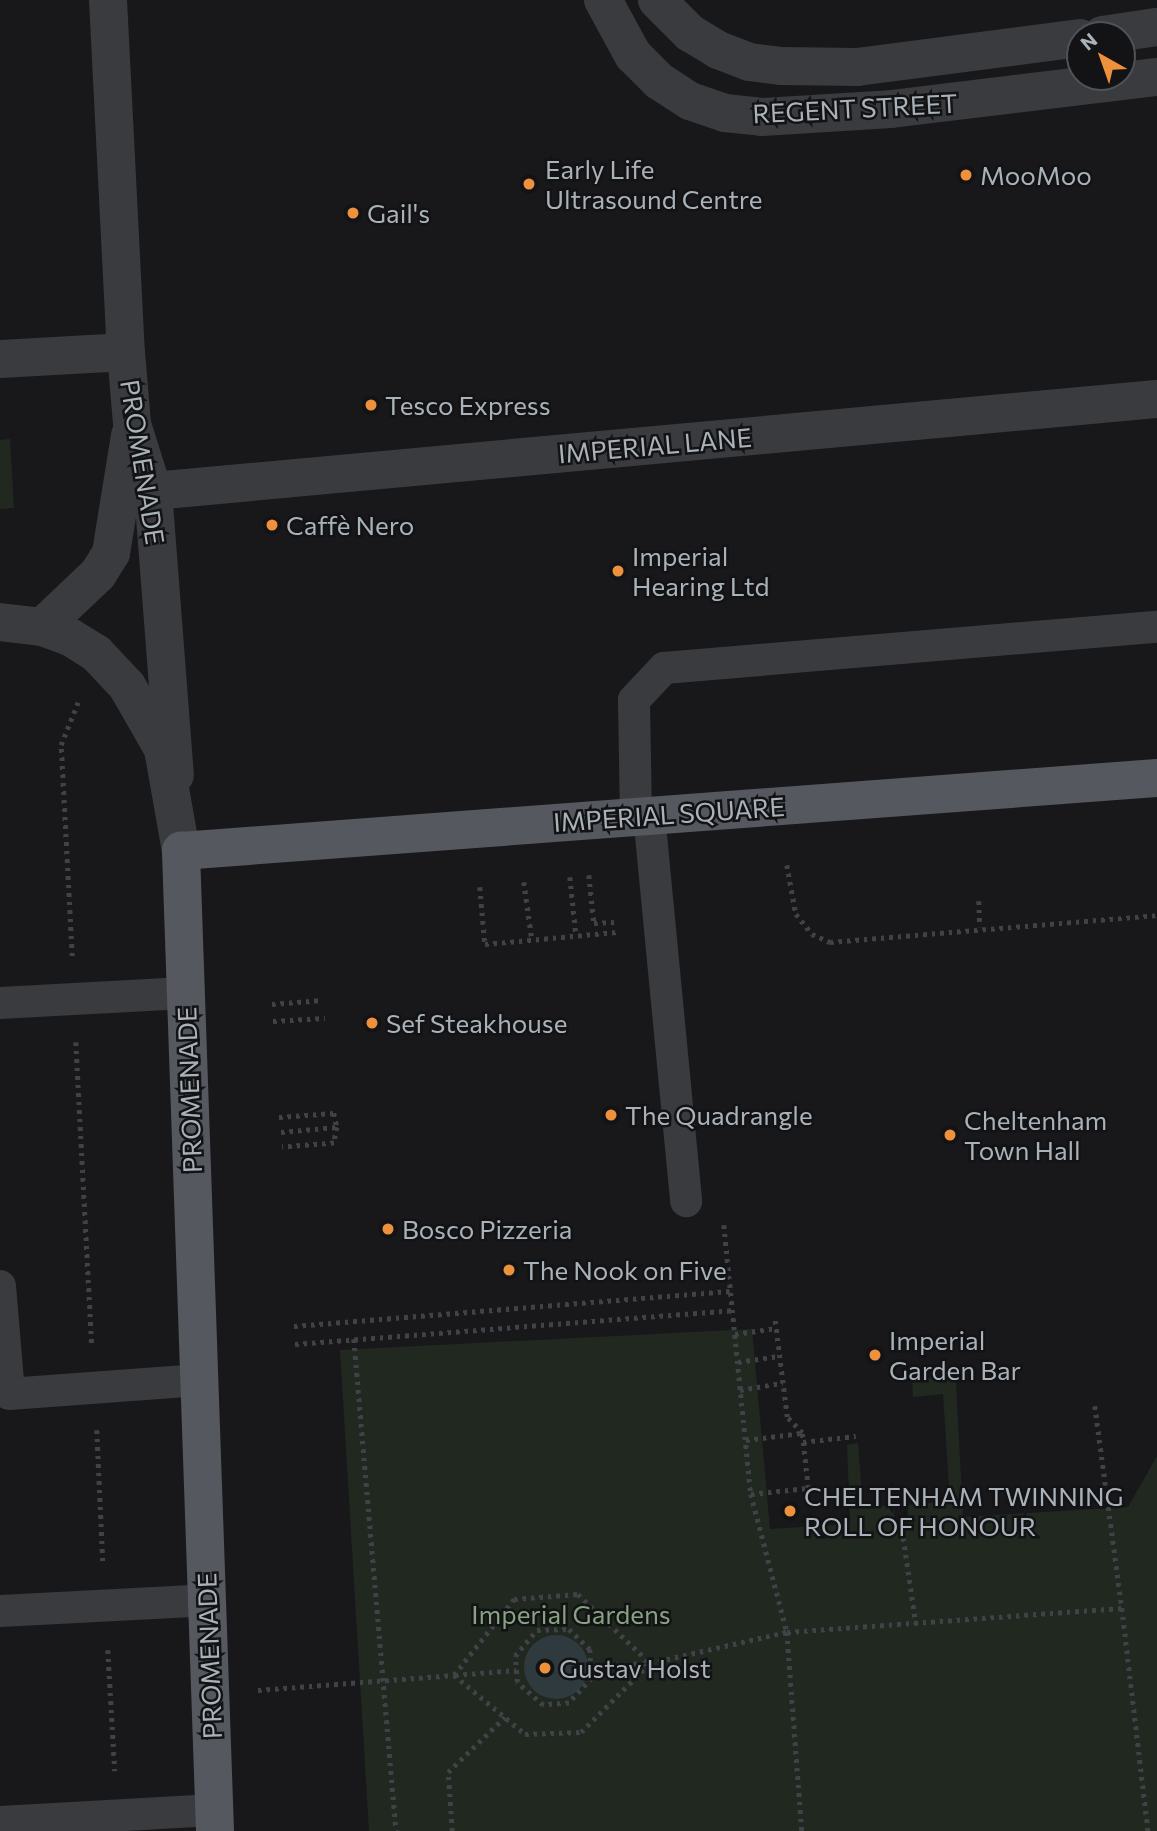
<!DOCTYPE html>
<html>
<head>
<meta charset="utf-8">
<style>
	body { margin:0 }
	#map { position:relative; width:1157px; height:1831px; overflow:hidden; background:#18181a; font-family:Commissioner,sans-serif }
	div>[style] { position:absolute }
	.green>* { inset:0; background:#202820 }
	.water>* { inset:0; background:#2e3a3e }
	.round { border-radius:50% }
	.path>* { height:4.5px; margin-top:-2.25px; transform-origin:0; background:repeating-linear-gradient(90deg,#3f4246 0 3.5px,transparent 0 8.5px) }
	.service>* { height:32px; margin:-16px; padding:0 16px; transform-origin:16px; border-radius:16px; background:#393b3f }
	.minor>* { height:38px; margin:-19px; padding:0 19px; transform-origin:19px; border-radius:19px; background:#393b3f }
	.tertiary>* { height:38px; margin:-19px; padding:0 19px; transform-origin:19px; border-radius:19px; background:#393b3f }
	.primary>* { height:38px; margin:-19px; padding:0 19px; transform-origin:19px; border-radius:19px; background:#55585e }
	.dots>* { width:19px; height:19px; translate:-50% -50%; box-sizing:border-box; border:4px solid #131315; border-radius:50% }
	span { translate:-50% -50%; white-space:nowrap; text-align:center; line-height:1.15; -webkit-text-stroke:5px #131315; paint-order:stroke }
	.street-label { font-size:26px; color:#aab2b9 }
	.poi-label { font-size:26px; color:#aab2b9 }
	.left { translate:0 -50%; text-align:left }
	.park-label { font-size:26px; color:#86a382 }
	.north { position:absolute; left:1066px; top:21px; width:70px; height:70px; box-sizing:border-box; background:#131315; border:2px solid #4f5357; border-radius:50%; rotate:320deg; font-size:19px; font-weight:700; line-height:28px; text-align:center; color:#aab2b9 }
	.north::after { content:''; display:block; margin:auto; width:24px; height:32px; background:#ed913d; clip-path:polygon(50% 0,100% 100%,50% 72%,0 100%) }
</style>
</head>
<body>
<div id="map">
	<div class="green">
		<div style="clip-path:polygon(10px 439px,14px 508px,0 509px,0 440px)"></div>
		<div style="clip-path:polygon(752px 1329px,770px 1529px,850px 1524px,847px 1445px,858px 1443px,863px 1508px,894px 1505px,894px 1522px,908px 1521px,908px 1505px,950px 1501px,943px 1394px,913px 1397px,912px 1379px,953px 1376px,956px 1382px,963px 1517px,1128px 1507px,1157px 1456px,1157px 1831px,369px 1831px,340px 1350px)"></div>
	</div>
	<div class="water">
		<div class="round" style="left:524px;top:1635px;width:64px;height:64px"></div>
	</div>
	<div class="path">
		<div style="left:787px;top:865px;width:50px;rotate:79.6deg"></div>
		<div style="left:796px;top:914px;width:26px;rotate:51deg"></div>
		<div style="left:812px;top:934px;width:20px;rotate:24deg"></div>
		<div style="left:830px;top:942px;width:328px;rotate:-4.7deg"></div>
		<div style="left:589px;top:875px;width:48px;rotate:84.1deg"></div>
		<div style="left:594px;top:923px;width:20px;rotate:-3deg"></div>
		<div style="left:570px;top:877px;width:57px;rotate:84deg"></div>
		<div style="left:524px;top:882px;width:59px;rotate:82.1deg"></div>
		<div style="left:480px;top:887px;width:57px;rotate:85deg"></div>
		<div style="left:485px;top:944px;width:132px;rotate:-5.2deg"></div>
		<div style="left:979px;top:901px;width:26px;rotate:88deg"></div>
		<div style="left:72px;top:956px;width:211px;rotate:-93deg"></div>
		<div style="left:61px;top:745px;width:46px;rotate:-68.4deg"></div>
		<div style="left:272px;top:1004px;width:51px;rotate:-4.5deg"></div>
		<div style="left:273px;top:1021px;width:52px;rotate:-3.3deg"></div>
		<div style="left:76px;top:1042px;width:302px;rotate:87deg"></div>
		<div style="left:279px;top:1117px;width:55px;rotate:-4.2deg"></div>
		<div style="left:334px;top:1113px;width:14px;rotate:78deg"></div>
		<div style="left:337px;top:1127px;width:16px;rotate:101deg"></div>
		<div style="left:334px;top:1143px;width:52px;rotate:175.6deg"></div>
		<div style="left:281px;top:1132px;width:56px;rotate:-5.1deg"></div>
		<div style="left:724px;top:1225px;width:270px;rotate:84.3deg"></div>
		<div style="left:751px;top:1494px;width:143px;rotate:75.4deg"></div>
		<div style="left:787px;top:1632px;width:200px;rotate:85.7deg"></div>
		<div style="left:294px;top:1326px;width:437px;rotate:-4.6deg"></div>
		<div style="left:735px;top:1334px;width:42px;rotate:-8.1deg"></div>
		<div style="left:354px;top:1339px;width:494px;rotate:85.1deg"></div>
		<div style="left:295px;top:1344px;width:439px;rotate:-4.4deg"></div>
		<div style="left:738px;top:1362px;width:41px;rotate:-8.3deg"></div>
		<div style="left:740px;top:1390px;width:43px;rotate:-9.5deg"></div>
		<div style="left:1095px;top:1406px;width:204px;rotate:82.4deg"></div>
		<div style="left:97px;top:1430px;width:131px;rotate:87.4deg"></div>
		<div style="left:746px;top:1440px;width:55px;rotate:-7.3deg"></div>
		<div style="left:803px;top:1442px;width:53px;rotate:-6.5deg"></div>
		<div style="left:751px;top:1494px;width:57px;rotate:-6deg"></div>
		<div style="left:808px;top:1488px;width:55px;rotate:-96.2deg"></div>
		<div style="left:802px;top:1433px;width:22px;rotate:-133deg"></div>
		<div style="left:787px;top:1417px;width:98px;rotate:-97.1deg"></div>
		<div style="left:901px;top:1521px;width:104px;rotate:81.7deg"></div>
		<div style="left:108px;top:1650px;width:121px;rotate:86.7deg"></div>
		<div style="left:591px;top:1666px;width:12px;rotate:85deg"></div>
		<div style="left:592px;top:1678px;width:34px;rotate:133deg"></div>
		<div style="left:569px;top:1703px;width:26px;rotate:176deg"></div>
		<div style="left:543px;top:1705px;width:35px;rotate:-139deg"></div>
		<div style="left:517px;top:1682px;width:26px;rotate:-94deg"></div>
		<div style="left:515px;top:1656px;width:34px;rotate:-50deg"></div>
		<div style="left:537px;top:1630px;width:32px;rotate:-2deg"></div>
		<div style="left:569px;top:1629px;width:29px;rotate:44deg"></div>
		<div style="left:590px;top:1649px;width:17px;rotate:87deg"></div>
		<div style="left:591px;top:1666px;width:58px;rotate:-3deg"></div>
		<div style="left:454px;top:1675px;width:97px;rotate:-51.7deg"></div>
		<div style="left:514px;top:1599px;width:64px;rotate:-4.5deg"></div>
		<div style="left:578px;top:1594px;width:100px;rotate:43.8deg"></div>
		<div style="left:455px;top:1675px;width:61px;rotate:-4.7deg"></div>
		<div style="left:258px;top:1690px;width:197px;rotate:-4.4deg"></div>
		<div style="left:454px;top:1675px;width:92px;rotate:39.7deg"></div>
		<div style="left:525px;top:1734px;width:56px;rotate:-2deg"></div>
		<div style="left:581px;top:1732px;width:98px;rotate:-45deg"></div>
		<div style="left:650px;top:1663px;width:140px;rotate:-12.8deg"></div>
		<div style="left:787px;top:1632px;width:336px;rotate:-4.1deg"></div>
		<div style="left:1122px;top:1608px;width:225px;rotate:83.3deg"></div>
		<div style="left:452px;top:1831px;width:59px;rotate:-93.9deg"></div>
		<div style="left:448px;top:1772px;width:79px;rotate:-44deg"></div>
	</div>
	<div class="service">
		<div style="left:649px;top:815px;width:388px;rotate:84.5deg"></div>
		<div style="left:636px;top:817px;width:117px;rotate:-91deg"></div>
		<div style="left:634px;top:700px;width:44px;rotate:-46.8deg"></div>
		<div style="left:664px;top:668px;width:495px;rotate:-4.8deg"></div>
		<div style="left:0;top:1003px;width:185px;rotate:-3.1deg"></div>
		<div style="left:0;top:1286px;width:108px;rotate:85.2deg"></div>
		<div style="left:9px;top:1394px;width:191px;rotate:-4.2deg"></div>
		<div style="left:0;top:1611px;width:207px;rotate:-3deg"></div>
		<div style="left:0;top:1822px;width:214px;rotate:-3.2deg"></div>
	</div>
	<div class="minor">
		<div style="left:108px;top:0;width:352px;rotate:87.1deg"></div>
		<div style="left:126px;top:352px;width:72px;rotate:85.2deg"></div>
		<div style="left:132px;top:424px;width:70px;rotate:72.6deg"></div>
		<div style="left:153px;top:491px;width:285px;rotate:85.6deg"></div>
		<div style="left:603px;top:0;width:63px;rotate:61.4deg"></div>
		<div style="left:633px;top:55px;width:37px;rotate:45deg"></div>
		<div style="left:659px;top:81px;width:37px;rotate:33deg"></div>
		<div style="left:690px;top:101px;width:37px;rotate:19deg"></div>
		<div style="left:725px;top:113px;width:37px;rotate:6deg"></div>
		<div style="left:762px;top:117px;width:129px;rotate:-3.5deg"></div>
		<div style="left:891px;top:109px;width:268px;rotate:-6.9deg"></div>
		<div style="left:657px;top:0;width:47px;rotate:45deg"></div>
		<div style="left:690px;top:33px;width:33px;rotate:31deg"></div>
		<div style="left:718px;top:50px;width:33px;rotate:21deg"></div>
		<div style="left:749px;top:62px;width:33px;rotate:7deg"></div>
		<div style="left:782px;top:66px;width:75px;rotate:0.8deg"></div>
		<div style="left:857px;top:67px;width:225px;rotate:-7.4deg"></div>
		<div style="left:1102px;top:35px;width:56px;rotate:-8.3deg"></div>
		<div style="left:0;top:359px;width:126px;rotate:-3.2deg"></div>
		<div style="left:153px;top:491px;width:1008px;rotate:-5.24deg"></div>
		<div style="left:42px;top:627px;width:77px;rotate:-43.4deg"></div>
		<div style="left:98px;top:574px;width:25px;rotate:-58deg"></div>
		<div style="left:111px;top:553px;width:119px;rotate:-80.8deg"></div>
	</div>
	<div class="tertiary">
		<div style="left:0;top:622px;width:42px;rotate:6.8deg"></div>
		<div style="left:42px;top:627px;width:30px;rotate:20deg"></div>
		<div style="left:70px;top:637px;width:31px;rotate:32deg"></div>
		<div style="left:96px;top:653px;width:45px;rotate:46.8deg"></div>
		<div style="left:127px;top:686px;width:73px;rotate:60.3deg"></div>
		<div style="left:163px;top:749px;width:104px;rotate:80deg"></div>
	</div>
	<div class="primary">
		<div style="left:215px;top:1831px;width:981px;rotate:-91.99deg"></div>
		<div style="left:181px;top:851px;width:979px;rotate:-4.28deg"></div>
	</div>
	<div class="dots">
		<div style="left:966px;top:175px;background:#ed913d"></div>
		<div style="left:529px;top:184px;background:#ed913d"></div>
		<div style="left:353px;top:213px;background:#ed913d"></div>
		<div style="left:371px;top:405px;background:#ed913d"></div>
		<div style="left:272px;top:525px;background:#ed913d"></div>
		<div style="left:618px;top:571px;background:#ed913d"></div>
		<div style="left:372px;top:1023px;background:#ed913d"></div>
		<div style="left:611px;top:1115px;background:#ed913d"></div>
		<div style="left:950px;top:1135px;background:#ed913d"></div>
		<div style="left:388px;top:1229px;background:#ed913d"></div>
		<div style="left:509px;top:1270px;background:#ed913d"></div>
		<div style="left:875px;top:1355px;background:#ed913d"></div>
		<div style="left:790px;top:1511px;background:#ed913d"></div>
		<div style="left:545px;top:1668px;background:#ed913d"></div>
	</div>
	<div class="street-label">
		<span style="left:855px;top:108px;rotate:-3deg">REGENT STREET</span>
		<span style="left:655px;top:445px;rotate:-5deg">IMPERIAL LANE</span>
		<span style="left:143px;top:462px;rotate:81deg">PROMENADE</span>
		<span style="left:669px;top:814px;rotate:-4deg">IMPERIAL SQUARE</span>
		<span style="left:189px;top:1090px;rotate:-92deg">PROMENADE</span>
		<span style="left:209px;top:1656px;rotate:-92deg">PROMENADE</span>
	</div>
	<div class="poi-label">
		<span class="left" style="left:545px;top:184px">Early Life<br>Ultrasound Centre</span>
		<span class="left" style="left:980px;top:175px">MooMoo</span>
		<span class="left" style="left:367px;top:213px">Gail's</span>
		<span class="left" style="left:385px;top:405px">Tesco Express</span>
		<span class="left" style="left:286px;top:525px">Caffè Nero</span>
		<span class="left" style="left:632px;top:571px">Imperial<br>Hearing Ltd</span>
		<span class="left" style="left:386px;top:1023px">Sef Steakhouse</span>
		<span class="left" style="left:625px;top:1115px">The Quadrangle</span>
		<span class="left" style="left:964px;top:1135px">Cheltenham<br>Town Hall</span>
		<span class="left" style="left:402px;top:1229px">Bosco Pizzeria</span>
		<span class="left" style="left:523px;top:1270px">The Nook on Five</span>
		<span class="left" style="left:889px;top:1355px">Imperial<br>Garden Bar</span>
		<span class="left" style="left:804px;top:1511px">CHELTENHAM TWINNING<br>ROLL OF HONOUR</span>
		<span class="left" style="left:559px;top:1668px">Gustav Holst</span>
	</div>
	<div class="park-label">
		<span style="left:571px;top:1614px">Imperial Gardens</span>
	</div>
	<div class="north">N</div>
</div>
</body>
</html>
